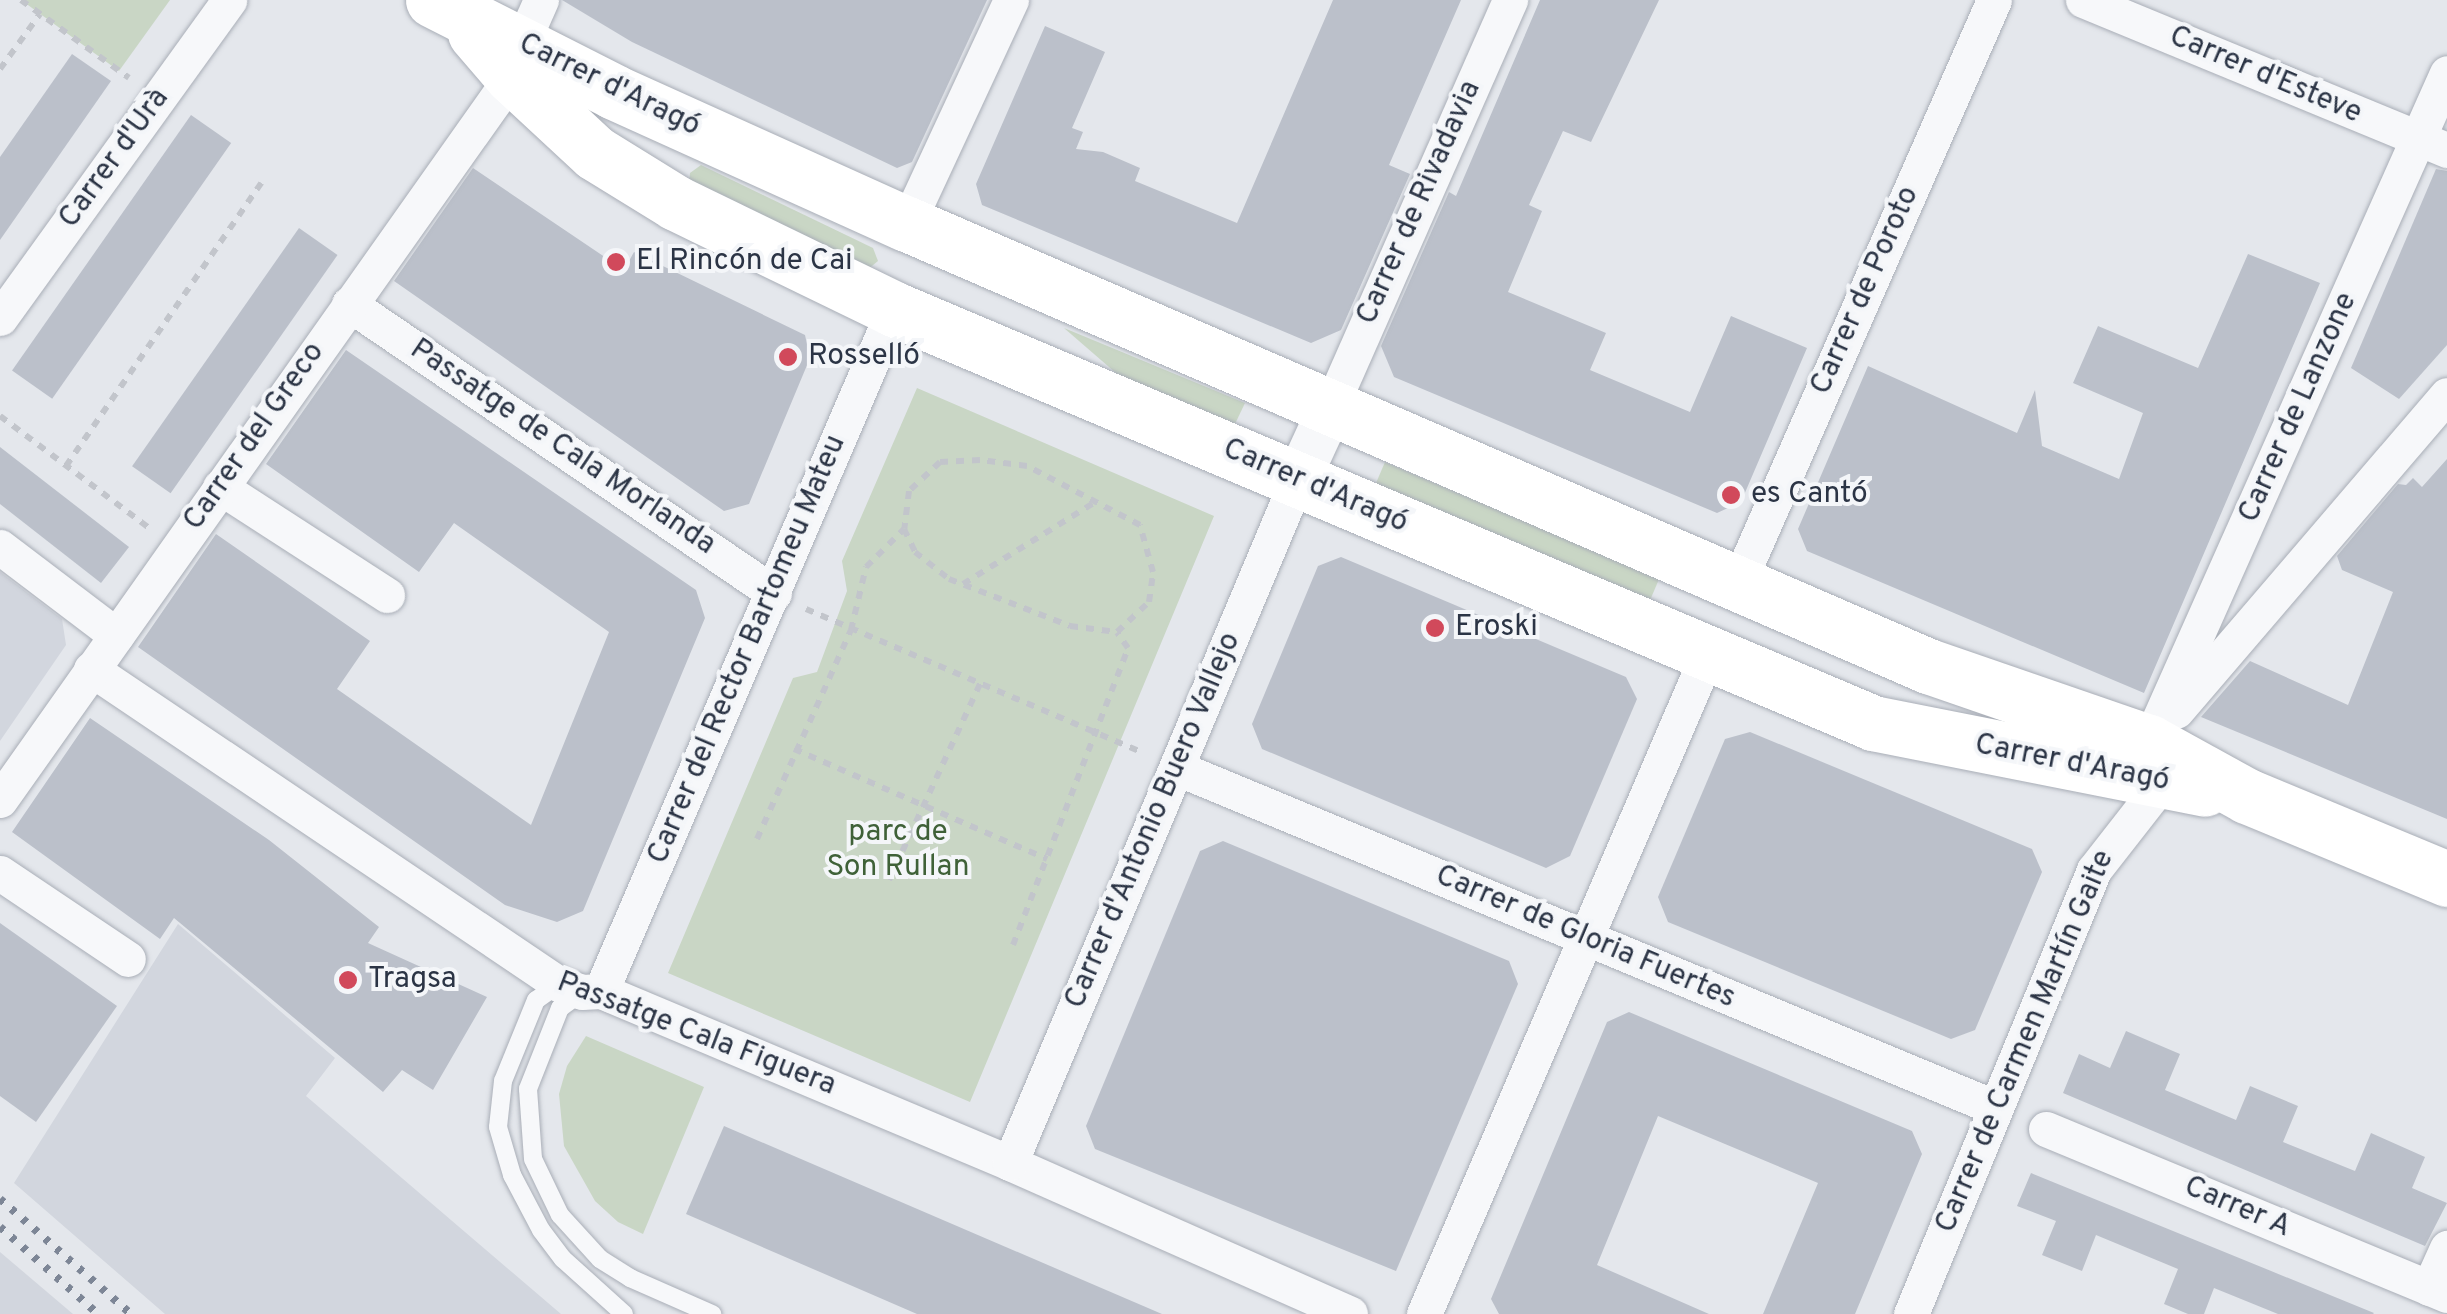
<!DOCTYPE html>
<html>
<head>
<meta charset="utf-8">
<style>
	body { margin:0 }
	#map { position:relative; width:2447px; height:1314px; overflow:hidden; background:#e4e7ec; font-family:Overpass,sans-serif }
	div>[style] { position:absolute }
	.built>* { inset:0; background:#d2d6de }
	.green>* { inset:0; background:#c9d6c5; transform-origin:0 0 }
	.building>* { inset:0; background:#bbc0ca; transform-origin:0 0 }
	.path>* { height:6px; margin-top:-3px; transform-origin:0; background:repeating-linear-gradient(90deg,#c2c5cb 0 8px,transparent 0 16px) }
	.roads { filter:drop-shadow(0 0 2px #a9aeb7) drop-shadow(0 0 2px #a9aeb7) }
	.service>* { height:18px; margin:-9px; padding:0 9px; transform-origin:9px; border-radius:9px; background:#f7f8fa }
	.minor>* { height:35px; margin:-17.5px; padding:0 17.5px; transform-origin:17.5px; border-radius:17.5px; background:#f7f8fa }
	.tertiary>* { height:45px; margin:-22.5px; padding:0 22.5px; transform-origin:22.5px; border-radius:22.5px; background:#f7f8fa }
	.primary>* { height:55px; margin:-27.5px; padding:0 27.5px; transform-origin:27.5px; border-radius:27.5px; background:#fff }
	.rail>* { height:8px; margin-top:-4px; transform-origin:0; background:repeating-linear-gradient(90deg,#7d8696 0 5px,transparent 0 15px) }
	.dots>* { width:28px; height:28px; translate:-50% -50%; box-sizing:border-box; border:5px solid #f4f6f9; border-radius:50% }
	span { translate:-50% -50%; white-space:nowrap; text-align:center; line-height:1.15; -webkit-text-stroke:8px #f4f6f9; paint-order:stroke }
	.street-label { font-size:30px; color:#2b3445 }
	.poi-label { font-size:30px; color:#2b3445 }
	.left { translate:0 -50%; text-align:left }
	.park-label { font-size:30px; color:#3f6138 }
</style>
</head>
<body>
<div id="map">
	<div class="built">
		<div style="clip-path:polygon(0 572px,62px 619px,66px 645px,0 741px)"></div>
		<div style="clip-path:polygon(178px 924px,335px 1058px,306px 1096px,561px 1314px,165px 1314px,14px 1183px)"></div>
		<div style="clip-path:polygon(0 1252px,73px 1314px,0 1314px)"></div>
	</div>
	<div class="green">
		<div style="clip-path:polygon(21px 0,170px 0,119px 71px)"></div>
		<div style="clip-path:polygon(701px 165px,873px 248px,878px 261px,867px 270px,689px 185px,690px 173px)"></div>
		<div style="clip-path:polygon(1064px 328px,1245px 403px,1235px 424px,1124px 380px)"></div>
		<div style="clip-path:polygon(917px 388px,1214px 516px,970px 1102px,668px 973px,793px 678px,817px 672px,847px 591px,842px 561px)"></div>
		<div style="left:1385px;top:462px;width:298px;height:24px;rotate:23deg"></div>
		<div style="clip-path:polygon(586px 1036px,704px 1087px,643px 1234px,618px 1222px,595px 1201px,564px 1146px,559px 1094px,567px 1066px)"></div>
	</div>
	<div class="building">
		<div style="clip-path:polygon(562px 0,987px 0,912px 162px,897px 168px,632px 42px)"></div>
		<div style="clip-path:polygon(1333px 0,1461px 0,1389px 165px,1410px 174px,1341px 330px,1311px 343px,982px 205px,976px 184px,1045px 26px,1105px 52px,1072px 128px,1083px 132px,1076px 149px,1103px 152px,1140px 168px,1135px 181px,1237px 223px)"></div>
		<div style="clip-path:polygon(1540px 0,1659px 0,1591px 142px,1563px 131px,1529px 205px,1542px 211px,1508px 292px,1606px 333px,1590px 370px,1690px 412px,1731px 316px,1807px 348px,1741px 502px,1717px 513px,1394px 377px,1381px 346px,1449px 192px,1456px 196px)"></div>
		<div style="clip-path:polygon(72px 54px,111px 81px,0 240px,0 157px)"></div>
		<div style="left:191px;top:115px;width:49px;height:312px;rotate:35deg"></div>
		<div style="clip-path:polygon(473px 168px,624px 270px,634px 252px,805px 335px,810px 358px,749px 504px,724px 511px,394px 281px)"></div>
		<div style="clip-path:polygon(2436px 169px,2447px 171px,2447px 345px,2399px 399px,2351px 368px)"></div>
		<div style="left:299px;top:228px;width:47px;height:291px;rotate:35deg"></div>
		<div style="clip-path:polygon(2248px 254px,2320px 283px,2144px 693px,1807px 551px,1798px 529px,1868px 366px,2017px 433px,2035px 390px,2042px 446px,2119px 479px,2143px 413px,2073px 383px,2098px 326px,2198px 368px)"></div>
		<div style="clip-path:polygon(346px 350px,696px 590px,705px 618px,583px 911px,557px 922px,505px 905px,138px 647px,216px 534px,370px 641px,337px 689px,531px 825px,609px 632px,454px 523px,419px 572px,266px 464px)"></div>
		<div style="clip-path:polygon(0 447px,129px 547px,101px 583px,0 504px)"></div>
		<div style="clip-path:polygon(2447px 459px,2447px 819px,2201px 717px,2250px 661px,2348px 705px,2393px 592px,2342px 570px,2337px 556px,2398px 484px,2406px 485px,2413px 478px,2422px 487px)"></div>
		<div style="clip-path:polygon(1341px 557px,1626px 677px,1637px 699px,1570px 856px,1546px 868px,1262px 749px,1252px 724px,1318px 566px)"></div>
		<div style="clip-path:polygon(90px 718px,269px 840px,379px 927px,368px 943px,487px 997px,433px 1090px,402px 1070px,383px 1092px,174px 918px,160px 939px,12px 832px)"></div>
		<div style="clip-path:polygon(1750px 732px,2032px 849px,2042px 872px,1975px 1030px,1951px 1039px,1668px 922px,1658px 897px,1725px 739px)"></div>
		<div style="clip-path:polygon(1223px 841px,1509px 961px,1518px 984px,1396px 1271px,1095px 1149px,1086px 1126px,1200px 851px)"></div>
		<div style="clip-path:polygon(0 923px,117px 1006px,36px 1122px,0 1096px)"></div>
		<div style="clip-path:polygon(1629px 1012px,1912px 1131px,1922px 1154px,1855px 1314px,1763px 1314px,1818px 1183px,1658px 1116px,1597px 1265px,1709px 1314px,1499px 1314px,1491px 1299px,1607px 1022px)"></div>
		<div style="clip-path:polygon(2126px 1031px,2180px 1054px,2165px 1090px,2236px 1120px,2250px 1086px,2298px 1106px,2283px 1142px,2355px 1171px,2371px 1133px,2425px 1157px,2412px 1188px,2447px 1203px,2425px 1246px,2063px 1093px,2079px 1054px,2110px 1068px)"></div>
		<div style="clip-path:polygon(724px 1126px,1162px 1314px,917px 1314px,686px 1214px)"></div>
		<div style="clip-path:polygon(2031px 1173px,2374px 1313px,2373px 1314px,2278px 1314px,2214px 1288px,2204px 1314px,2188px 1314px,2164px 1304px,2178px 1269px,2096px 1235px,2082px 1271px,2042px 1255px,2056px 1221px,2017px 1206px)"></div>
	</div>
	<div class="path">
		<div style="left:21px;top:0;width:133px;rotate:35.8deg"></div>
		<div style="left:0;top:69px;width:68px;rotate:-54deg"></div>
		<div style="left:0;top:416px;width:185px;rotate:36.9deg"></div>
		<div style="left:66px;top:466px;width:344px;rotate:-55.4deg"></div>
		<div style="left:963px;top:584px;width:158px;rotate:-31.8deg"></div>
		<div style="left:806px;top:609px;width:367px;rotate:23.1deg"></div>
		<div style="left:794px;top:749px;width:276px;rotate:23.5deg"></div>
		<div style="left:757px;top:839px;width:229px;rotate:-65.8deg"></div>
		<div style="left:851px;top:630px;width:65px;rotate:-76.6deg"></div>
		<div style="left:866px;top:567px;width:54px;rotate:-45deg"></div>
		<div style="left:889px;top:880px;width:218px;rotate:-65.1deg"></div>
		<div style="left:1013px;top:945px;width:318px;rotate:-68.8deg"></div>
		<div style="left:1128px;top:648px;width:19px;rotate:-125deg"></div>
		<div style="left:1117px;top:632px;width:44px;rotate:-43.2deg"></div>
		<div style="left:1149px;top:602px;width:30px;rotate:-82deg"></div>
		<div style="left:1153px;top:572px;width:49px;rotate:-105.5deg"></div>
		<div style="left:1140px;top:525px;width:127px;rotate:-152.4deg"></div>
		<div style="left:1027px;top:466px;width:47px;rotate:-172.7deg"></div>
		<div style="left:980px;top:460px;width:40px;rotate:177.1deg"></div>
		<div style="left:940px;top:462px;width:42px;rotate:136.9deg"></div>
		<div style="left:909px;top:491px;width:38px;rotate:97deg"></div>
		<div style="left:904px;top:529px;width:25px;rotate:64deg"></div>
		<div style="left:915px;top:552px;width:43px;rotate:38.5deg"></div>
		<div style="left:949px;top:579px;width:130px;rotate:21.2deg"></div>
		<div style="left:1070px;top:626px;width:47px;rotate:7.3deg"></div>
	</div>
	<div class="roads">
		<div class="service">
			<div style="left:559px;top:984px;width:28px;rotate:145deg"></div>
			<div style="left:536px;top:1000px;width:87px;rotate:112.2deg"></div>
			<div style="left:503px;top:1081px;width:46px;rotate:96.2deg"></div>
			<div style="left:498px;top:1127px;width:50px;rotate:73.7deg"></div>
			<div style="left:512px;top:1175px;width:62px;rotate:62.2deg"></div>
			<div style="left:541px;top:1230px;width:36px;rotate:53deg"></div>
			<div style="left:563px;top:1259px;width:82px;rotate:42deg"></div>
			<div style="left:582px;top:992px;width:27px;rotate:144deg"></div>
			<div style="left:560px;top:1008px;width:87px;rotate:111.6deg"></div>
			<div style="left:528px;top:1089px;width:70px;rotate:85.9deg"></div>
			<div style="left:533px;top:1159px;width:62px;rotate:64.3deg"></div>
			<div style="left:560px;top:1215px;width:59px;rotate:47.7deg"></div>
			<div style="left:600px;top:1259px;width:36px;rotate:32deg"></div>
			<div style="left:630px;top:1278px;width:90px;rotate:23.7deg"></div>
		</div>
		<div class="minor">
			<div style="left:2083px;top:0;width:394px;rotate:22.4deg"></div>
			<div style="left:522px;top:43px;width:47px;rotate:-66.2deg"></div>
			<div style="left:907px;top:224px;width:247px;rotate:-65.1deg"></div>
			<div style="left:349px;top:304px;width:514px;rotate:34.22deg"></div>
			<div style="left:0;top:318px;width:392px;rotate:-54.2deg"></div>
			<div style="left:1331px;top:406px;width:444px;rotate:-66.2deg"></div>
			<div style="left:220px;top:487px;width:199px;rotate:32.9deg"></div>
			<div style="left:0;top:547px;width:146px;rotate:37.2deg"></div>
			<div style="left:1739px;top:581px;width:634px;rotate:-66.3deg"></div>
			<div style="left:91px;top:669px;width:564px;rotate:33.94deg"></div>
			<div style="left:559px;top:984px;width:24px;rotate:19deg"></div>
			<div style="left:582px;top:992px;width:19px;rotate:-3deg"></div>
			<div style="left:601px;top:991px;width:444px;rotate:22.8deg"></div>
			<div style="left:1010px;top:1163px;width:372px;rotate:23.9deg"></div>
			<div style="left:2176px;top:711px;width:416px;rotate:-49.4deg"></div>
			<div style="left:2149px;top:742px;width:732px;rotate:-65.99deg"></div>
			<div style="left:1177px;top:768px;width:885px;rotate:22.54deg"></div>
			<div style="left:0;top:800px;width:887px;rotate:-54.73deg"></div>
			<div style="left:0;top:873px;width:154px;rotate:33.9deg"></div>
			<div style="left:601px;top:991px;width:742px;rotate:-66.75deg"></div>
			<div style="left:2046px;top:1129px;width:434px;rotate:22.5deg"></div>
			<div style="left:1010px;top:1163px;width:741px;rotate:-67.21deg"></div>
			<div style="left:2429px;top:1288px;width:44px;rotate:-65.8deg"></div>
			<div style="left:1424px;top:1314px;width:722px;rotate:-66.74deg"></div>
			<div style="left:1911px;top:1314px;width:480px;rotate:-67.6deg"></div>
			<div style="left:2094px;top:870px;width:110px;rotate:-52deg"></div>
		</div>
		<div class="tertiary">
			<div style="left:1297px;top:480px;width:81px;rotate:-65.3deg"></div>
		</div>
		<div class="primary">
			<div style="left:433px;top:0;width:203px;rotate:26.9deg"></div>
			<div style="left:614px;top:92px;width:321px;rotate:24.3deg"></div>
			<div style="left:907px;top:224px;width:1113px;rotate:23.41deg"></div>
			<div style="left:1928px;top:666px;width:234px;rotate:19deg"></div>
			<div style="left:2149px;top:742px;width:112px;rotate:28.9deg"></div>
			<div style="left:2247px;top:796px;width:217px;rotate:22.5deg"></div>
			<div style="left:475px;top:33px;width:57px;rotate:49.3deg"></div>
			<div style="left:512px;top:76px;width:113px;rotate:42.9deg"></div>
			<div style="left:595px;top:153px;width:95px;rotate:31.7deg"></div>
			<div style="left:676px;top:203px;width:242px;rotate:25.9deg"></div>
			<div style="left:894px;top:309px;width:1063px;rotate:22.92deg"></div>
			<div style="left:1873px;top:723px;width:338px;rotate:11.2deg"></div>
		</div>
	</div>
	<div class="rail">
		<div style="left:0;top:1199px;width:174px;rotate:41.3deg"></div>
		<div style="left:0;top:1227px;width:131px;rotate:41.6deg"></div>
	</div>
	<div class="dots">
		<div style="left:616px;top:262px;background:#d1495b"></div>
		<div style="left:788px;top:357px;background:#d1495b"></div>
		<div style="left:1731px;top:495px;background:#d1495b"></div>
		<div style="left:1435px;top:628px;background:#d1495b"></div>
		<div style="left:348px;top:980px;background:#d1495b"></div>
	</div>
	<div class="street-label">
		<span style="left:2265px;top:76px;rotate:23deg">Carrer d'Esteve</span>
		<span style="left:609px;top:86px;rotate:26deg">Carrer d'Aragó</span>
		<span style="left:115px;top:159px;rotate:-54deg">Carrer d'Urà</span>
		<span style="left:1420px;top:203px;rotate:-66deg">Carrer de Rivadavia</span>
		<span style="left:1866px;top:291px;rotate:-66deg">Carrer de Poroto</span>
		<span style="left:2299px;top:408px;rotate:-66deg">Carrer de Lanzone</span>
		<span style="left:255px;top:437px;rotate:-55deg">Carrer del Greco</span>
		<span style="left:562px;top:448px;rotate:34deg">Passatge de Cala Morlanda</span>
		<span style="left:1315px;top:487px;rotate:23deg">Carrer d'Aragó</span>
		<span style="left:748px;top:650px;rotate:-67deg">Carrer del Rector Bartomeu Mateu</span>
		<span style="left:2072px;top:764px;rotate:11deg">Carrer d'Aragó</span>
		<span style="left:1154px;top:821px;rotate:-67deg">Carrer d'Antonio Buero Vallejo</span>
		<span style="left:1585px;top:938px;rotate:23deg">Carrer de Gloria Fuertes</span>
		<span style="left:696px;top:1035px;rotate:21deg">Passatge Cala Figuera</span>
		<span style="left:2026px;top:1042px;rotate:-67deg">Carrer de Carmen Martín Gaite</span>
		<span style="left:2237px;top:1208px;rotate:23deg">Carrer A</span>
	</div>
	<div class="poi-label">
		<span class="left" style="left:636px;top:262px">El Rincón de Cai</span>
		<span class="left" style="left:808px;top:357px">Rosselló</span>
		<span class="left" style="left:1751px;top:495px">es Cantó</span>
		<span class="left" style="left:1455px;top:628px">Eroski</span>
		<span class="left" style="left:368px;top:980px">Tragsa</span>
	</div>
	<div class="park-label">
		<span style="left:898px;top:850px">parc de<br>Son Rullan</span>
	</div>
</div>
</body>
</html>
